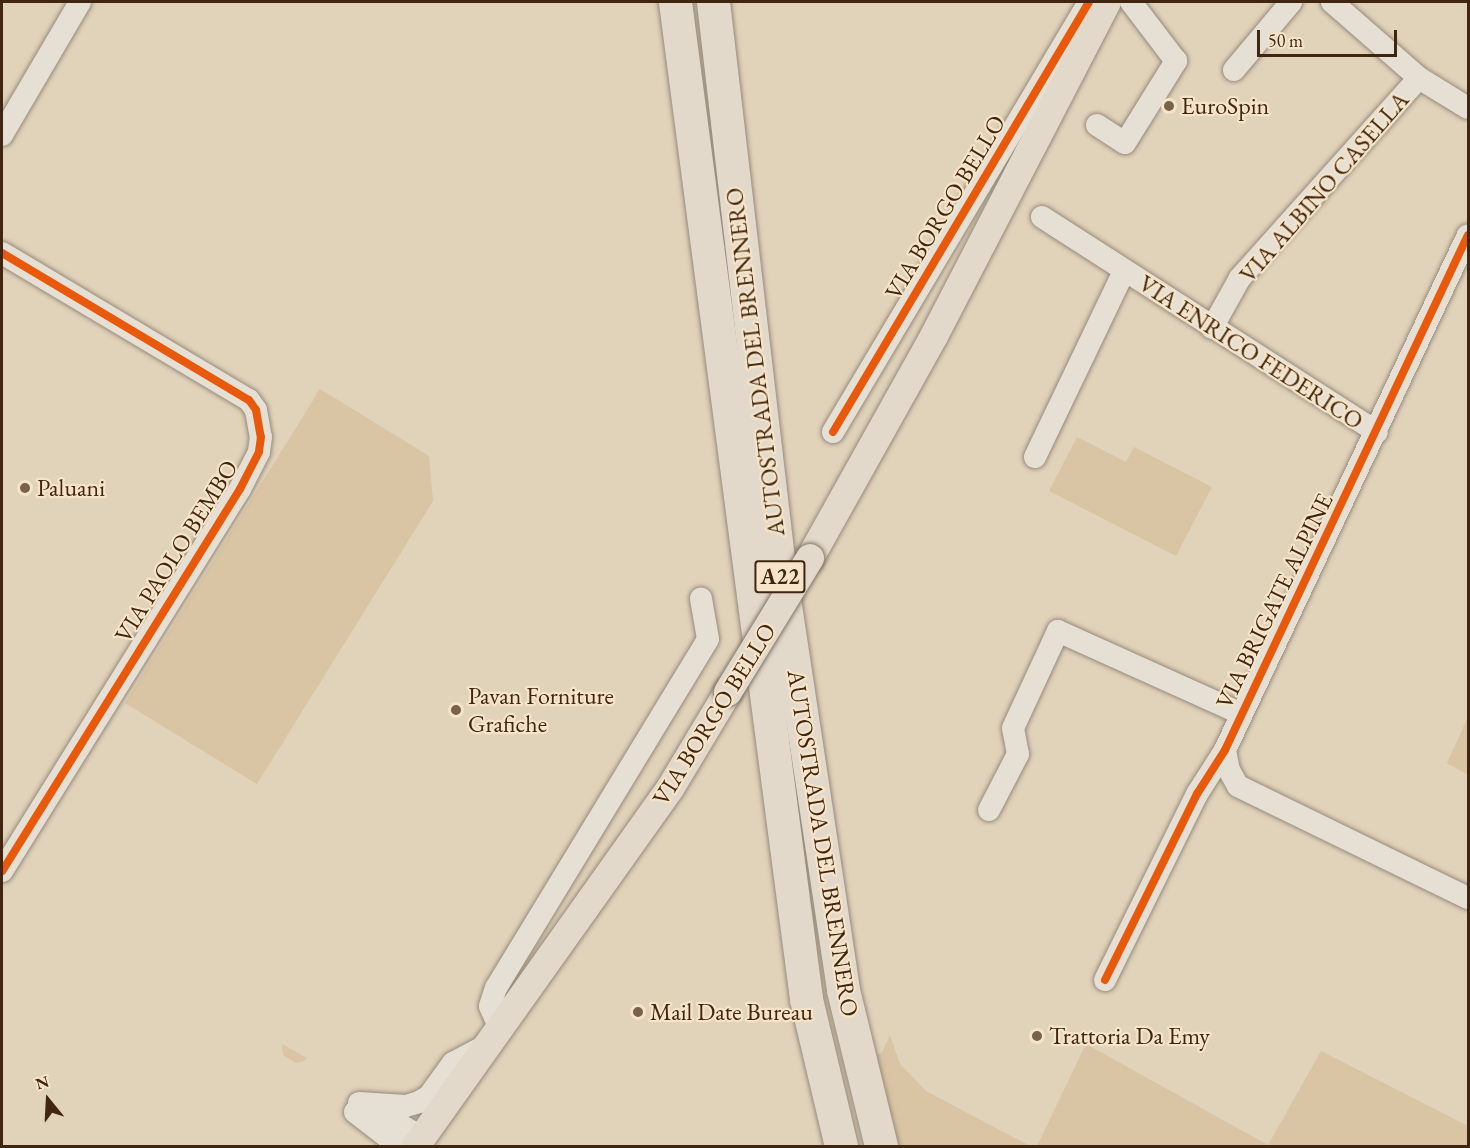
<!DOCTYPE html>
<html>
<head>
<meta charset="utf-8">
<style>
	body { margin:0 }
	#map { position:relative; width:1470px; height:1148px; overflow:hidden; background:#e1d2ba; font-family:"EB Garamond",serif }
	div>[style] { position:absolute }
	.green>* { inset:0; background:#d9c4a3 }
	.roads { filter:drop-shadow(0 0 2px #978b7b) drop-shadow(0 0 2px #978b7b) }
	.minor>* { height:22px; margin:-11px; padding:0 11px; transform-origin:11px; border-radius:11px; background:#e6dfd3 }
	.major>* { height:28px; margin:-14px; padding:0 14px; transform-origin:14px; border-radius:14px; background:#e2d9cb }
	.highway>* { height:33px; margin:-16.5px; padding:0 16.5px; transform-origin:16.5px; border-radius:16.5px; background:#e2d9cb }
	.bridges { filter:drop-shadow(0 0 2px #807465) drop-shadow(0 0 2px #807465) }
	.major-bridge>* { height:28px; margin:-14px; padding:0 14px; transform-origin:14px; border-radius:14px; background:#e2d9cb }
	.cycleway>* { height:8px; margin:-4px; padding:0 4px; transform-origin:4px; border-radius:4px; background:#e8590c }
	.dots>* { width:16px; height:16px; translate:-50% -50%; box-sizing:border-box; border:3px solid #f6e4c8; border-radius:50% }
	span { translate:-50% -50%; white-space:nowrap; text-align:center; line-height:1.15; -webkit-text-stroke:4.5px #f6e4c8; paint-order:stroke }
	.shield-label span { padding:2px 4px; background:#f6e4c8; border:2px solid; border-radius:4px; -webkit-text-stroke-width:0 }
	.shield-label { font-size:22px; color:#402610; font-weight:700 }
	.poi-label { font-size:24px; color:#402610 }
	.left { translate:0 -50%; text-align:left }
	.street-label { font-size:24px; color:#402610 }
	.frame { position:absolute; inset:0; border:3px solid #402610; pointer-events:none }
	.north { position:absolute; left:18px; top:1070px; width:60px; height:60px; -webkit-text-stroke:4px #f6e4c8; paint-order:stroke; rotate:342deg; font-size:16px; font-weight:700; line-height:24px; text-align:center; color:#402610 }
	.north::after { content:''; display:block; margin:auto; width:21px; height:27px; background:#402610; clip-path:polygon(50% 0,100% 100%,50% 72%,0 100%) }
	.scale { position:absolute; left:1257px; top:30px; width:140px; height:27px; box-sizing:border-box; border:3px solid #402610; border-top:0; padding-left:8px; font-size:18px; line-height:21px; white-space:nowrap; color:#402610; -webkit-text-stroke:4px #f6e4c8; paint-order:stroke }
</style>
</head>
<body>
<div id="map">
	<div class="green">
		<div style="clip-path:polygon(320px 389px,429px 456px,433px 501px,257px 784px,125px 703px)"></div>
		<div style="clip-path:polygon(1077px 437px,1126px 462px,1134px 447px,1212px 487px,1176px 556px,1049px 491px)"></div>
		<div style="clip-path:polygon(1468px 717px,1468px 775px,1447px 763px)"></div>
		<div style="clip-path:polygon(890px 1035px,900px 1064px,926px 1091px,1030px 1146px,892px 1146px,875px 1055px,882px 1053px)"></div>
		<div style="clip-path:polygon(282px 1044px,307px 1058px,304px 1061px,296px 1063px,283px 1055px)"></div>
		<div style="clip-path:polygon(1086px 1044px,1268px 1145px,1321px 1051px,1468px 1126px,1468px 1146px,1037px 1146px)"></div>
	</div>
	<div class="roads">
		<div class="minor">
			<div style="left:1332px;top:2px;width:116px;rotate:41.1deg"></div>
			<div style="left:1419px;top:78px;width:57px;rotate:31.5deg"></div>
			<div style="left:1234px;top:70px;width:89px;rotate:-50deg"></div>
			<div style="left:1097px;top:125px;width:33px;rotate:33deg"></div>
			<div style="left:1125px;top:143px;width:97px;rotate:-58.1deg"></div>
			<div style="left:1176px;top:61px;width:74px;rotate:-127.3deg"></div>
			<div style="left:2px;top:135px;width:154px;rotate:-59.6deg"></div>
			<div style="left:1042px;top:217px;width:398px;rotate:32.7deg"></div>
			<div style="left:2px;top:253px;width:287px;rotate:30.8deg"></div>
			<div style="left:249px;top:400px;width:12px;rotate:55deg"></div>
			<div style="left:256px;top:410px;width:27px;rotate:80deg"></div>
			<div style="left:261px;top:437px;width:15px;rotate:98deg"></div>
			<div style="left:259px;top:452px;width:42px;rotate:117.2deg"></div>
			<div style="left:240px;top:489px;width:450px;rotate:121.9deg"></div>
			<div style="left:1212px;top:328px;width:57px;rotate:-60.8deg"></div>
			<div style="left:1240px;top:278px;width:268px;rotate:-48.2deg"></div>
			<div style="left:833px;top:432px;width:500px;rotate:-59.23deg"></div>
			<div style="left:1035px;top:457px;width:206px;rotate:-64.4deg"></div>
			<div style="left:1225px;top:750px;width:20px;rotate:79deg"></div>
			<div style="left:1229px;top:770px;width:18px;rotate:61deg"></div>
			<div style="left:1238px;top:786px;width:256px;rotate:26deg"></div>
			<div style="left:989px;top:810px;width:63px;rotate:-62.6deg"></div>
			<div style="left:1018px;top:754px;width:26px;rotate:-101deg"></div>
			<div style="left:1013px;top:728px;width:107px;rotate:-65.1deg"></div>
			<div style="left:1058px;top:631px;width:200px;rotate:24.3deg"></div>
			<div style="left:1105px;top:980px;width:208px;rotate:-63.7deg"></div>
			<div style="left:1197px;top:794px;width:52px;rotate:-57.5deg"></div>
			<div style="left:1225px;top:750px;width:569px;rotate:-64.74deg"></div>
			<div style="left:501px;top:1031px;width:27px;rotate:-114deg"></div>
			<div style="left:490px;top:1006px;width:19px;rotate:-72deg"></div>
			<div style="left:496px;top:988px;width:408px;rotate:-58.7deg"></div>
			<div style="left:708px;top:639px;width:41px;rotate:-99.9deg"></div>
			<div style="left:359px;top:1103px;width:47px;rotate:3.7deg"></div>
			<div style="left:406px;top:1106px;width:14px;rotate:-17deg"></div>
			<div style="left:419px;top:1102px;width:12px;rotate:-31deg"></div>
			<div style="left:429px;top:1096px;width:41px;rotate:-54deg"></div>
			<div style="left:453px;top:1063px;width:38px;rotate:-28deg"></div>
			<div style="left:368px;top:1107px;width:62px;rotate:29.1deg"></div>
			<div style="left:355px;top:1112px;width:56px;rotate:37.7deg"></div>
		</div>
		<div class="major">
			<div style="left:810px;top:558px;width:254px;rotate:-60.8deg"></div>
			<div style="left:934px;top:336px;width:376px;rotate:-62.6deg"></div>
			<div style="left:416px;top:1146px;width:440px;rotate:-54.6deg"></div>
			<div style="left:671px;top:787px;width:111px;rotate:-59deg"></div>
		</div>
		<div class="highway">
			<div style="left:675px;top:2px;width:1006px;rotate:82.51deg"></div>
			<div style="left:806px;top:999px;width:151px;rotate:76.6deg"></div>
			<div style="left:713px;top:2px;width:561px;rotate:83.34deg"></div>
			<div style="left:778px;top:559px;width:436px;rotate:81.4deg"></div>
			<div style="left:843px;top:990px;width:161px;rotate:76.3deg"></div>
		</div>
	</div>
	<div class="bridges">
		<div class="major-bridge">
			<div style="left:728px;top:692px;width:157px;rotate:-58.5deg"></div>
		</div>
	</div>
	<div class="cycleway">
		<div style="left:2px;top:253px;width:287px;rotate:30.8deg"></div>
		<div style="left:249px;top:400px;width:12px;rotate:55deg"></div>
		<div style="left:256px;top:410px;width:27px;rotate:80deg"></div>
		<div style="left:261px;top:437px;width:15px;rotate:98deg"></div>
		<div style="left:259px;top:452px;width:42px;rotate:117.2deg"></div>
		<div style="left:240px;top:489px;width:450px;rotate:121.9deg"></div>
		<div style="left:833px;top:432px;width:500px;rotate:-59.23deg"></div>
		<div style="left:1105px;top:980px;width:208px;rotate:-63.7deg"></div>
		<div style="left:1197px;top:794px;width:52px;rotate:-57.5deg"></div>
		<div style="left:1225px;top:750px;width:569px;rotate:-64.74deg"></div>
	</div>
	<div class="dots">
		<div style="left:1169px;top:106px;background:#78624c"></div>
		<div style="left:25px;top:488px;background:#78624c"></div>
		<div style="left:456px;top:710px;background:#78624c"></div>
		<div style="left:638px;top:1012px;background:#78624c"></div>
		<div style="left:1037px;top:1036px;background:#78624c"></div>
	</div>
	<div class="shield-label">
		<span style="left:780px;top:577px">A22</span>
	</div>
	<div class="poi-label">
		<span class="left" style="left:1181px;top:106px">EuroSpin</span>
		<span class="left" style="left:37px;top:488px">Paluani</span>
		<span class="left" style="left:468px;top:710px">Pavan Forniture<br>Grafiche</span>
		<span class="left" style="left:650px;top:1012px">Mail Date Bureau</span>
		<span class="left" style="left:1049px;top:1036px">Trattoria Da Emy</span>
	</div>
	<div class="street-label">
		<span style="left:1324px;top:187px;rotate:-49deg">VIA ALBINO CASELLA</span>
		<span style="left:945px;top:207px;rotate:-59deg">VIA BORGO BELLO</span>
		<span style="left:1251px;top:352px;rotate:33deg">VIA ENRICO FEDERICO</span>
		<span style="left:755px;top:362px;rotate:-97deg">AUTOSTRADA DEL BRENNERO</span>
		<span style="left:176px;top:551px;rotate:-58deg">VIA PAOLO BEMBO</span>
		<span style="left:1274px;top:601px;rotate:-64deg">VIA BRIGATE ALPINE</span>
		<span style="left:714px;top:714px;rotate:-58deg">VIA BORGO BELLO</span>
		<span style="left:823px;top:843px;rotate:81deg">AUTOSTRADA DEL BRENNERO</span>
	</div>
	<div class="frame"></div>
	<div class="north">N</div>
	<div class="scale">50 m</div>
</div>
</body>
</html>
